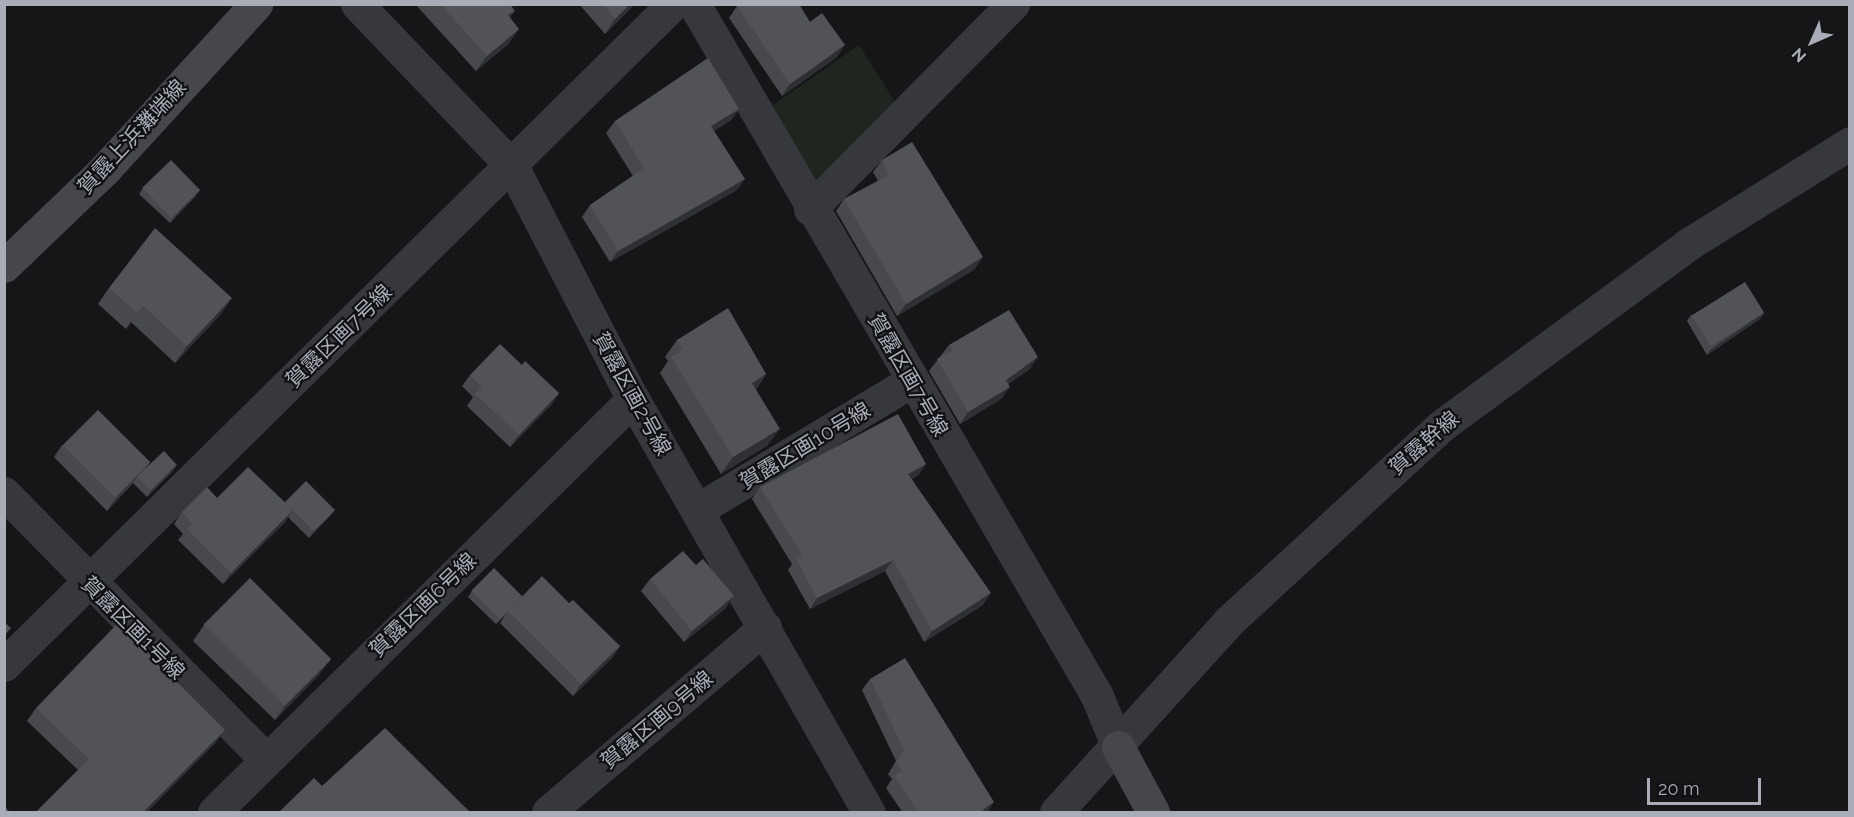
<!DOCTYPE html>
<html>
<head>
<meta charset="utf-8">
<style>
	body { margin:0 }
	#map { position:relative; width:1854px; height:817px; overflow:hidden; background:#161618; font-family:Raleway,"Noto Sans JP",sans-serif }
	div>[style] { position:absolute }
	.green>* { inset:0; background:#1e261f }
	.street>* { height:33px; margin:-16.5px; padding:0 16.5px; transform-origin:16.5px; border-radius:16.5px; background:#37383d }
	.secondary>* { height:33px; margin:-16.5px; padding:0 16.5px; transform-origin:16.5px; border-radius:16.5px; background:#45474d }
	.wall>* { inset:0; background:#47494d }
	.shaded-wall>* { inset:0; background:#2f3033 }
	.building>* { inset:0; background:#525359; transform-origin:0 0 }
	span { translate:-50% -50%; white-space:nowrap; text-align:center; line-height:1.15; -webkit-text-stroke:4.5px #111113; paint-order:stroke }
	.street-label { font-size:21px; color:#a8adb8 }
	.frame { position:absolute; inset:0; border:6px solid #a8adb8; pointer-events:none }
	.north { position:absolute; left:1782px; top:12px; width:60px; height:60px; -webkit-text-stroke:4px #111113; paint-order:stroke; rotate:225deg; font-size:16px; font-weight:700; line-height:24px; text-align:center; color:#a8adb8 }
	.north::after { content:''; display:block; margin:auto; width:21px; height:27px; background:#a8adb8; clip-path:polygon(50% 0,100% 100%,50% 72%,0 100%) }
	.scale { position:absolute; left:1647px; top:778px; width:114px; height:27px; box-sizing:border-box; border:3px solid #a8adb8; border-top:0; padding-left:8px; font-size:18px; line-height:21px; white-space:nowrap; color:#a8adb8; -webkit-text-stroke:4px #111113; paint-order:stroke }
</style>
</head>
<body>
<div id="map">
	<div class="green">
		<div style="clip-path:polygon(859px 45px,899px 108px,818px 189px,770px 107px)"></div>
	</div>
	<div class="street">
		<div style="left:357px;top:4px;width:224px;rotate:46.3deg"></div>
		<div style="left:512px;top:166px;width:263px;rotate:62.6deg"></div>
		<div style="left:633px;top:399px;width:476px;rotate:60.3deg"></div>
		<div style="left:694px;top:4px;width:801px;rotate:59.78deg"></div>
		<div style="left:1097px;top:696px;width:55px;rotate:67.6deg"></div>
		<div style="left:810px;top:209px;width:289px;rotate:-45.3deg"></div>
		<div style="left:4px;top:493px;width:374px;rotate:45.5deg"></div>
		<div style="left:697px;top:510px;width:251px;rotate:-31deg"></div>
		<div style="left:4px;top:665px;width:940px;rotate:-44.66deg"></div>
		<div style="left:214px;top:812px;width:588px;rotate:-44.59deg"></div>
		<div style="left:548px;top:812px;width:285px;rotate:-40.4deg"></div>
		<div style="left:1056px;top:812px;width:256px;rotate:-47.8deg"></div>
		<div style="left:1228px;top:622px;width:289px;rotate:-42.6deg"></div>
		<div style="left:1441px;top:426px;width:305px;rotate:-36.3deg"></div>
		<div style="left:1687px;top:245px;width:192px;rotate:-32deg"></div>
	</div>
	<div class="secondary">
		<div style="left:4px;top:266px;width:140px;rotate:-43.8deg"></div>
		<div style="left:105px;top:169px;width:224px;rotate:-47.5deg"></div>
		<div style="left:1118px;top:747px;width:74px;rotate:61.7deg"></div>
	</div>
	<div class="wall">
		<div style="clip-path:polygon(415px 4px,510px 4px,510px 18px,519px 29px,508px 44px,476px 71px)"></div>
		<div style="clip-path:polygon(579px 4px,635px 4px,605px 34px)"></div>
		<div style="clip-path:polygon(737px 6px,837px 57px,782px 96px,729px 18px)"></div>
		<div style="clip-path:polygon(739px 109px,731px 120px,714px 131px,737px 190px,610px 262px,582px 217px,590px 205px,633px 176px,606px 133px,615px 121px)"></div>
		<div style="clip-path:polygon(882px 160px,975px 269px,897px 316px,836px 211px,844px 199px,878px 181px,873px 172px)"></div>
		<div style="clip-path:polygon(143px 188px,196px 196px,170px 223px,139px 194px)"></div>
		<div style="clip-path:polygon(109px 288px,221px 314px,175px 363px,131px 322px,126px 329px,98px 304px)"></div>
		<div style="clip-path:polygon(1764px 313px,1760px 319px,1707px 355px,1687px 321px,1691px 315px)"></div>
		<div style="clip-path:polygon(677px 340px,766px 374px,756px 390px,768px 445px,721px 474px,660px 373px,668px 361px,665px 357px)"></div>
		<div style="clip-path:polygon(949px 345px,1030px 369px,1008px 384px,1001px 399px,960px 424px,929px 371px)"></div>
		<div style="clip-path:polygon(522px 365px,559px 393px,551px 405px,510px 447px,467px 406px,473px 397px,462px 386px,470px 375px)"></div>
		<div style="clip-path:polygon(62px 445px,150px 462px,144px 471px,173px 471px,147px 497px,133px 483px,134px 482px,107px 511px,54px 457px)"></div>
		<div style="clip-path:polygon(926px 464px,918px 475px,912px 479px,983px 605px,924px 642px,885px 571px,810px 609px,788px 570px,792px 564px,752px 499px,760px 487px)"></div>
		<div style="clip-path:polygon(217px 498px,285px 503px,335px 510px,330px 516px,309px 538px,288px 517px,285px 522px,223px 584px,178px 540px,183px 534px,174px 524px,182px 512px)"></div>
		<div style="clip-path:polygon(650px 579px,726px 608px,684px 642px,641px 591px)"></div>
		<div style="clip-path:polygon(472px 591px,522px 596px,569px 603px,620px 646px,612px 658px,573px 696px,500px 623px,506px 614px,496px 624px,468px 597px)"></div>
		<div style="clip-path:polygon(204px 625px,319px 675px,275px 720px,193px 641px)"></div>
		<div style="clip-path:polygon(870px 679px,987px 813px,903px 813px,886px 788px,892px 779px,888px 774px,896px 761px,862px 690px)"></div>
		<div style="clip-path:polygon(36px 708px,225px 730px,216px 742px,146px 813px,35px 813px,78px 770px,27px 721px)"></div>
	</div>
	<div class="shaded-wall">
		<div style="clip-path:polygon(630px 4px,635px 4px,605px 34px,615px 19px)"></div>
		<div style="clip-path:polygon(515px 11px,505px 26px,508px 15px)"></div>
		<div style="clip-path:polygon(519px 29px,508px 44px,476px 71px,487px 56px)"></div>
		<div style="clip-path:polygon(845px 45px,837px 57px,782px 96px,790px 84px)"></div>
		<div style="clip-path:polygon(739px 109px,731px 120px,703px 138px,711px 126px)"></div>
		<div style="clip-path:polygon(745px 179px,737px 190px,610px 262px,618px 251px)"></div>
		<div style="clip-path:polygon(200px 190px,196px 196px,170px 223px,174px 217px)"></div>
		<div style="clip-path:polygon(983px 257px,975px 269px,897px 316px,906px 304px)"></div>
		<div style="clip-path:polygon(232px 298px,221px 314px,175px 363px,187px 346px)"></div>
		<div style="clip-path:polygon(1764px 313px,1760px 319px,1707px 355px,1711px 349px)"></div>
		<div style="clip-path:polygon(1038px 357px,1030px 369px,997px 391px,1006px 380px)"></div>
		<div style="clip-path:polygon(766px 374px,755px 391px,752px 383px)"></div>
		<div style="clip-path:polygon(1010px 387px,1001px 399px,960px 424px,968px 412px)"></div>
		<div style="clip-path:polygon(559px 393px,551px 405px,510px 447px,519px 435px)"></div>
		<div style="clip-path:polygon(780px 429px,768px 445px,721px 474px,733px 457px)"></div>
		<div style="clip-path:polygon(150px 462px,142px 474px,137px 477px,107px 511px,115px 499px)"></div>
		<div style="clip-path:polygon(926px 464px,918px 475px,900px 485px,908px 474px)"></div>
		<div style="clip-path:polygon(177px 465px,173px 471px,147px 497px,151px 491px)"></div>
		<div style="clip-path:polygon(293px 510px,285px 522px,223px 584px,231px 573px)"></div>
		<div style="clip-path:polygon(335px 510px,330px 516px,309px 538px,313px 532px)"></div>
		<div style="clip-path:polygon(893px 560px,885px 571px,810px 609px,817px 598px)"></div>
		<div style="clip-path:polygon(991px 593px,983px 605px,924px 642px,932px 631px)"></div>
		<div style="clip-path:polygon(734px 596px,726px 608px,684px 642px,692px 631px)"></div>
		<div style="clip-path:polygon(620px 646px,612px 658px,573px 696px,581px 684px)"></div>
		<div style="clip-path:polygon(331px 659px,319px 675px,275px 720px,287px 703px)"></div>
		<div style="clip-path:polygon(225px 730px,216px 742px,146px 813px,142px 813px)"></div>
		<div style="clip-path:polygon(994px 802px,987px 813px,979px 813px)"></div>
	</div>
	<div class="building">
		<div style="clip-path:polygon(440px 4px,510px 4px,515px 11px,508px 15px,519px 29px,487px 56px)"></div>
		<div style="clip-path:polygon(603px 4px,630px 4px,615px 19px)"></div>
		<div style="clip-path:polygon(739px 4px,799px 4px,810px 22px,822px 13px,845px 45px,790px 84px,737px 6px)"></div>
		<div style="clip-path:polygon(708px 58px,739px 109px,711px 126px,745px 179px,618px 251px,590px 205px,644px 168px,615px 121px)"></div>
		<div style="clip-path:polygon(912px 142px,983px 257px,906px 304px,844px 199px,889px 175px,882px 160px)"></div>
		<div style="left:171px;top:160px;width:42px;height:40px;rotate:46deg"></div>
		<div style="clip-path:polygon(155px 228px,232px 298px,187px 346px,143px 306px,137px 313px,109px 288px)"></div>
		<div style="left:1745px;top:282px;width:36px;height:63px;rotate:58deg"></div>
		<div style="clip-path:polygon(728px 308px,766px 374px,752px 383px,780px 429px,733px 457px,671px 357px,683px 350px,677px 340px)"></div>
		<div style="clip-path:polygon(1009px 310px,1038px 357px,1006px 380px,1010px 387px,968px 412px,937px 359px,953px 350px,949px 345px)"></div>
		<div style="clip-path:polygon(500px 344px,522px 365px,525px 361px,559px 393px,519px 435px,475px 394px,482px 387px,470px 375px)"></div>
		<div style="left:98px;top:410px;width:74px;height:50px;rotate:45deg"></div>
		<div style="clip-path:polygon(898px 414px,926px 464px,908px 474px,991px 593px,932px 631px,893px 560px,817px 598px,796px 558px,802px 555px,760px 487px)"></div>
		<div style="left:164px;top:451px;width:19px;height:37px;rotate:47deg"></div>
		<div style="clip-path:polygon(248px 467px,293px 510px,231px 573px,187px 529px,192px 523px,182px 512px,207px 487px,217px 498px)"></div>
		<div style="left:306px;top:481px;width:41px;height:30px;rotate:45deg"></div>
		<div style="clip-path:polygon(683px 551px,696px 565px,703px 559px,734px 596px,692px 631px,650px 579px)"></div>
		<div style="left:494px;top:568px;width:40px;height:32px;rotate:45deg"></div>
		<div style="clip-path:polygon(542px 576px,569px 603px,573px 600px,620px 646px,581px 684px,508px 611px)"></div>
		<div style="left:250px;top:578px;width:115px;height:66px;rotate:45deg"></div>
		<div style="clip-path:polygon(4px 622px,11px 628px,4px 636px)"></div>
		<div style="clip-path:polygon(118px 623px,225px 730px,142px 813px,35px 813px,89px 759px,36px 708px)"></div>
		<div style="clip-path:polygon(905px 658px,994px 802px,979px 813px,919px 813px,894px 776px,902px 771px,896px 763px,904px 750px,870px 679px)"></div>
		<div style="clip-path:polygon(385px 728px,471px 813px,278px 813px,314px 778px,322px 786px)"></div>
		<div style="clip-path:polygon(4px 806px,11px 813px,4px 813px)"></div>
	</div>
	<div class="street-label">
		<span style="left:132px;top:137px;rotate:-47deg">賀露上浜灘端線</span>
		<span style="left:339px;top:336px;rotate:-44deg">賀露区画7号線</span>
		<span style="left:908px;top:375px;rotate:60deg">賀露区画7号線</span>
		<span style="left:632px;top:394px;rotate:61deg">賀露区画2号線</span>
		<span style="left:1424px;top:443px;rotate:-41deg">賀露幹線</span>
		<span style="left:805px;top:446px;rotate:-31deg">賀露区画10号線</span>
		<span style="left:423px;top:605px;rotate:-44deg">賀露区画6号線</span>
		<span style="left:133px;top:628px;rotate:45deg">賀露区画1号線</span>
		<span style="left:657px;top:720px;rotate:-40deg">賀露区画9号線</span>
	</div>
	<div class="frame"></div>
	<div class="north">N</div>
	<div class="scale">20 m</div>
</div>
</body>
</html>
